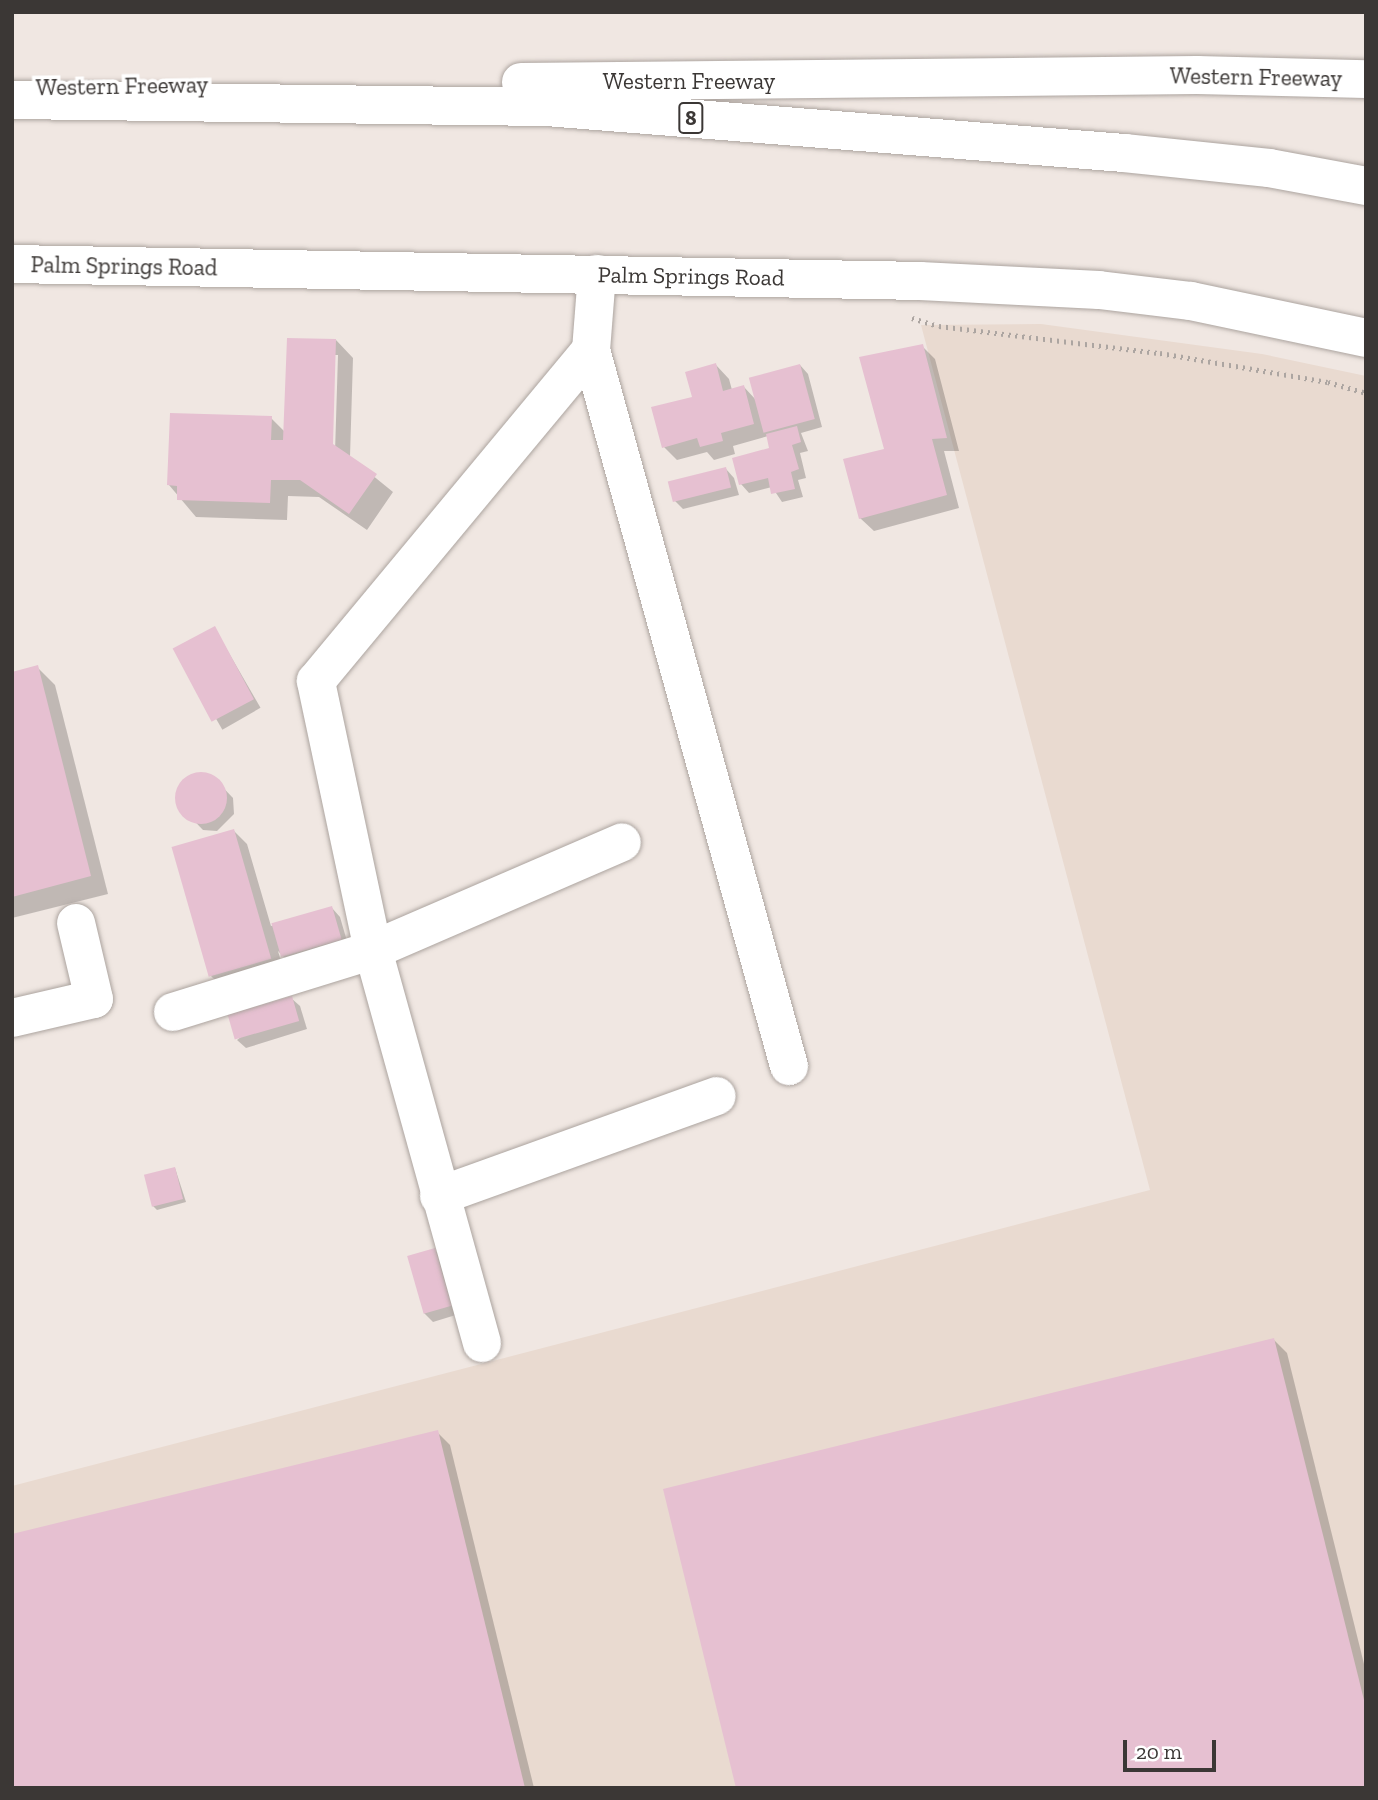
<!DOCTYPE html>
<html>
<head>
<meta charset="utf-8">
<style>
	body { margin:0 }
	#map { position:relative; width:1378px; height:1800px; overflow:hidden; background:#f0e7e2; font-family:"Zilla Slab",serif }
	div>[style] { position:absolute }
	.built>* { inset:0; background:#e9dad0 }
	.shadow>* { inset:0; background:#0003; transform-origin:0 0 }
	.building>* { inset:0; background:#e6c0d1; transform-origin:0 0 }
	.round { border-radius:50% }
	.path>* { height:4.5px; margin-top:-2.25px; transform-origin:0; background:repeating-linear-gradient(90deg,#aca5a1 0 2px,transparent 0 7px) }
	.roads { filter:drop-shadow(0 0 2px #aca49f) drop-shadow(0 0 2px #aca49f) }
	.minor>* { height:38px; margin:-19px; padding:0 19px; transform-origin:19px; border-radius:19px; background:#fff }
	.highway>* { height:38px; margin:-19px; padding:0 19px; transform-origin:19px; border-radius:19px; background:#fff }
	span { translate:-50% -50%; white-space:nowrap; text-align:center; line-height:1.15; -webkit-text-stroke:7px #fff; paint-order:stroke }
	.shield-label span { padding:2px 5px; background:#fff; border:2px solid; border-radius:5px; -webkit-text-stroke-width:0 }
	.shield-label { font-size:21px; color:#3b3735; font-weight:700 }
	.street-label { font-size:23px; color:#3b3735 }
	.frame { position:absolute; inset:0; border:14px solid #3b3735; pointer-events:none }
	.scale { position:absolute; left:1123px; top:1740px; width:93px; height:32px; box-sizing:border-box; border:4px solid #3b3735; border-top:0; padding-left:9px; font-size:21px; line-height:24px; white-space:nowrap; color:#3b3735; -webkit-text-stroke:5px #fff; paint-order:stroke }
</style>
</head>
<body>
<div id="map">
	<div class="built">
		<div style="clip-path:polygon(1041px 324px,1262px 354px,1366px 376px,1366px 1788px,12px 1788px,12px 1486px,1150px 1190px,921px 325px)"></div>
	</div>
	<div class="shadow">
		<div style="clip-path:polygon(evenodd,336px 340px,353px 358px,350px 457px,393px 492px,367px 530px,319px 497px,288px 496px,287px 520px,196px 517px,169px 485px,271px 418px,285px 432px,336px 340px,334px 355px,338px 355px,335px 452px,331px 452px,334px 355px)"></div>
		<div style="clip-path:polygon(922px 346px,935px 359px,959px 451px,944px 451px,959px 508px,874px 531px,860px 518px)"></div>
		<div style="clip-path:polygon(716px 365px,729px 379px,732px 390px,744px 387px,756px 400px,800px 365px,808px 374px,822px 427px,801px 433px,808px 451px,800px 453px,806px 478px,798px 480px,803px 497px,782px 502px,772px 487px,749px 493px,741px 484px,771px 449px,768px 436px,733px 446px,735px 454px,714px 460px,707px 452px,677px 460px,664px 447px)"></div>
		<div style="clip-path:polygon(726px 469px,734px 478px,739px 495px,683px 509px,675px 501px)"></div>
		<div style="left:215px;top:629px;width:91px;height:44px;rotate:60deg"></div>
		<div style="clip-path:polygon(37px 667px,55px 685px,108px 894px,12px 918px,12px 674px)"></div>
		<div style="clip-path:polygon(195px 775px,212px 776px,233px 798px,234px 814px,217px 831px,203px 830px,178px 804px,183px 783px)"></div>
		<div style="clip-path:polygon(234px 831px,247px 844px,271px 926px,332px 908px,340px 917px,349px 948px,292px 965px,278px 951px,284px 972px,224px 989px,211px 976px)"></div>
		<div style="clip-path:polygon(291px 998px,300px 1006px,307px 1029px,246px 1048px,237px 1040px)"></div>
		<div style="clip-path:polygon(175px 1168px,186px 1202px,157px 1210px,153px 1206px)"></div>
		<div style="clip-path:polygon(435px 1250px,443px 1259px,459px 1314px,433px 1322px,424px 1313px)"></div>
		<div style="clip-path:polygon(1274px 1340px,1287px 1353px,1366px 1672px,1366px 1788px)"></div>
		<div style="clip-path:polygon(437px 1432px,450px 1445px,534px 1788px,12px 1788px)"></div>
	</div>
	<div class="building">
		<div style="clip-path:polygon(287px 338px,336px 339px,333px 444px,377px 474px,349px 514px,300px 480px,271px 480px,270px 503px,177px 500px,177px 486px,167px 485px,170px 413px,272px 416px,271px 440px,283px 440px)"></div>
		<div style="clip-path:polygon(923px 344px,947px 438px,932px 439px,947px 495px,859px 519px,843px 459px,884px 449px,859px 357px)"></div>
		<div style="clip-path:polygon(716px 363px,723px 391px,744px 385px,754px 424px,721px 433px,723px 441px,700px 447px,697px 438px,662px 448px,651px 407px,692px 397px,685px 372px)"></div>
		<div style="left:800px;top:364px;width:57px;height:53px;rotate:75deg"></div>
		<div style="clip-path:polygon(797px 426px,801px 442px,792px 445px,799px 469px,791px 472px,795px 489px,771px 494px,768px 478px,739px 485px,732px 458px,769px 448px,766px 434px)"></div>
		<div style="left:726px;top:467px;width:21px;height:60px;rotate:76deg"></div>
		<div style="left:215px;top:626px;width:83px;height:48px;rotate:62deg"></div>
		<div style="clip-path:polygon(38px 665px,91px 876px,12px 897px,12px 672px)"></div>
		<div class="round" style="left:175px;top:772px;width:52px;height:52px"></div>
		<div style="left:234px;top:829px;width:135px;height:65px;rotate:74deg"></div>
		<div style="left:332px;top:906px;width:35px;height:63px;rotate:74deg"></div>
		<div style="left:292px;top:996px;width:26px;height:67px;rotate:74deg"></div>
		<div style="left:175px;top:1167px;width:33px;height:32px;rotate:76deg"></div>
		<div style="left:435px;top:1248px;width:60px;height:29px;rotate:74deg"></div>
		<div style="clip-path:polygon(1274px 1338px,1366px 1708px,1366px 1788px,736px 1788px,663px 1489px)"></div>
		<div style="clip-path:polygon(438px 1430px,525px 1788px,12px 1788px,12px 1534px)"></div>
	</div>
	<div class="path">
		<div style="left:912px;top:318px;width:28px;rotate:17deg"></div>
		<div style="left:939px;top:326px;width:223px;rotate:7deg"></div>
		<div style="left:1160px;top:353px;width:170px;rotate:9.8deg"></div>
		<div style="left:1328px;top:382px;width:40px;rotate:16deg"></div>
	</div>
	<div class="roads">
		<div class="minor">
			<div style="left:12px;top:264px;width:908px;rotate:1.07deg"></div>
			<div style="left:920px;top:281px;width:179px;rotate:2.9deg"></div>
			<div style="left:1099px;top:290px;width:93px;rotate:6.8deg"></div>
			<div style="left:1191px;top:301px;width:179px;rotate:11.9deg"></div>
			<div style="left:597px;top:274px;width:76px;rotate:94.5deg"></div>
			<div style="left:591px;top:350px;width:743px;rotate:74.54deg"></div>
			<div style="left:173px;top:1012px;width:209px;rotate:-17.2deg"></div>
			<div style="left:373px;top:950px;width:271px;rotate:-23.4deg"></div>
			<div style="left:12px;top:1018px;width:84px;rotate:-13deg"></div>
			<div style="left:94px;top:999px;width:78px;rotate:-103.3deg"></div>
			<div style="left:439px;top:1196px;width:295px;rotate:-19.8deg"></div>
			<div style="left:482px;top:1343px;width:408px;rotate:-105.5deg"></div>
			<div style="left:373px;top:950px;width:275px;rotate:-102deg"></div>
			<div style="left:316px;top:681px;width:430px;rotate:-50.3deg"></div>
		</div>
		<div class="highway">
			<div style="left:521px;top:82px;width:676px;rotate:-0.59deg"></div>
			<div style="left:1197px;top:75px;width:169px;rotate:1.4deg"></div>
			<div style="left:12px;top:100px;width:534px;rotate:0.75deg"></div>
			<div style="left:546px;top:107px;width:580px;rotate:4.55deg"></div>
			<div style="left:1124px;top:153px;width:146px;rotate:5.9deg"></div>
			<div style="left:1269px;top:168px;width:99px;rotate:10.5deg"></div>
		</div>
	</div>
	<div class="shield-label">
		<span style="left:691px;top:118px">8</span>
	</div>
	<div class="street-label">
		<span style="left:1256px;top:77px;rotate:1deg">Western Freeway</span>
		<span style="left:689px;top:81px">Western Freeway</span>
		<span style="left:122px;top:86px;rotate:-1deg">Western Freeway</span>
		<span style="left:124px;top:266px;rotate:1deg">Palm Springs Road</span>
		<span style="left:691px;top:276px;rotate:1deg">Palm Springs Road</span>
	</div>
	<div class="frame"></div>
	<div class="scale">20 m</div>
</div>
</body>
</html>
